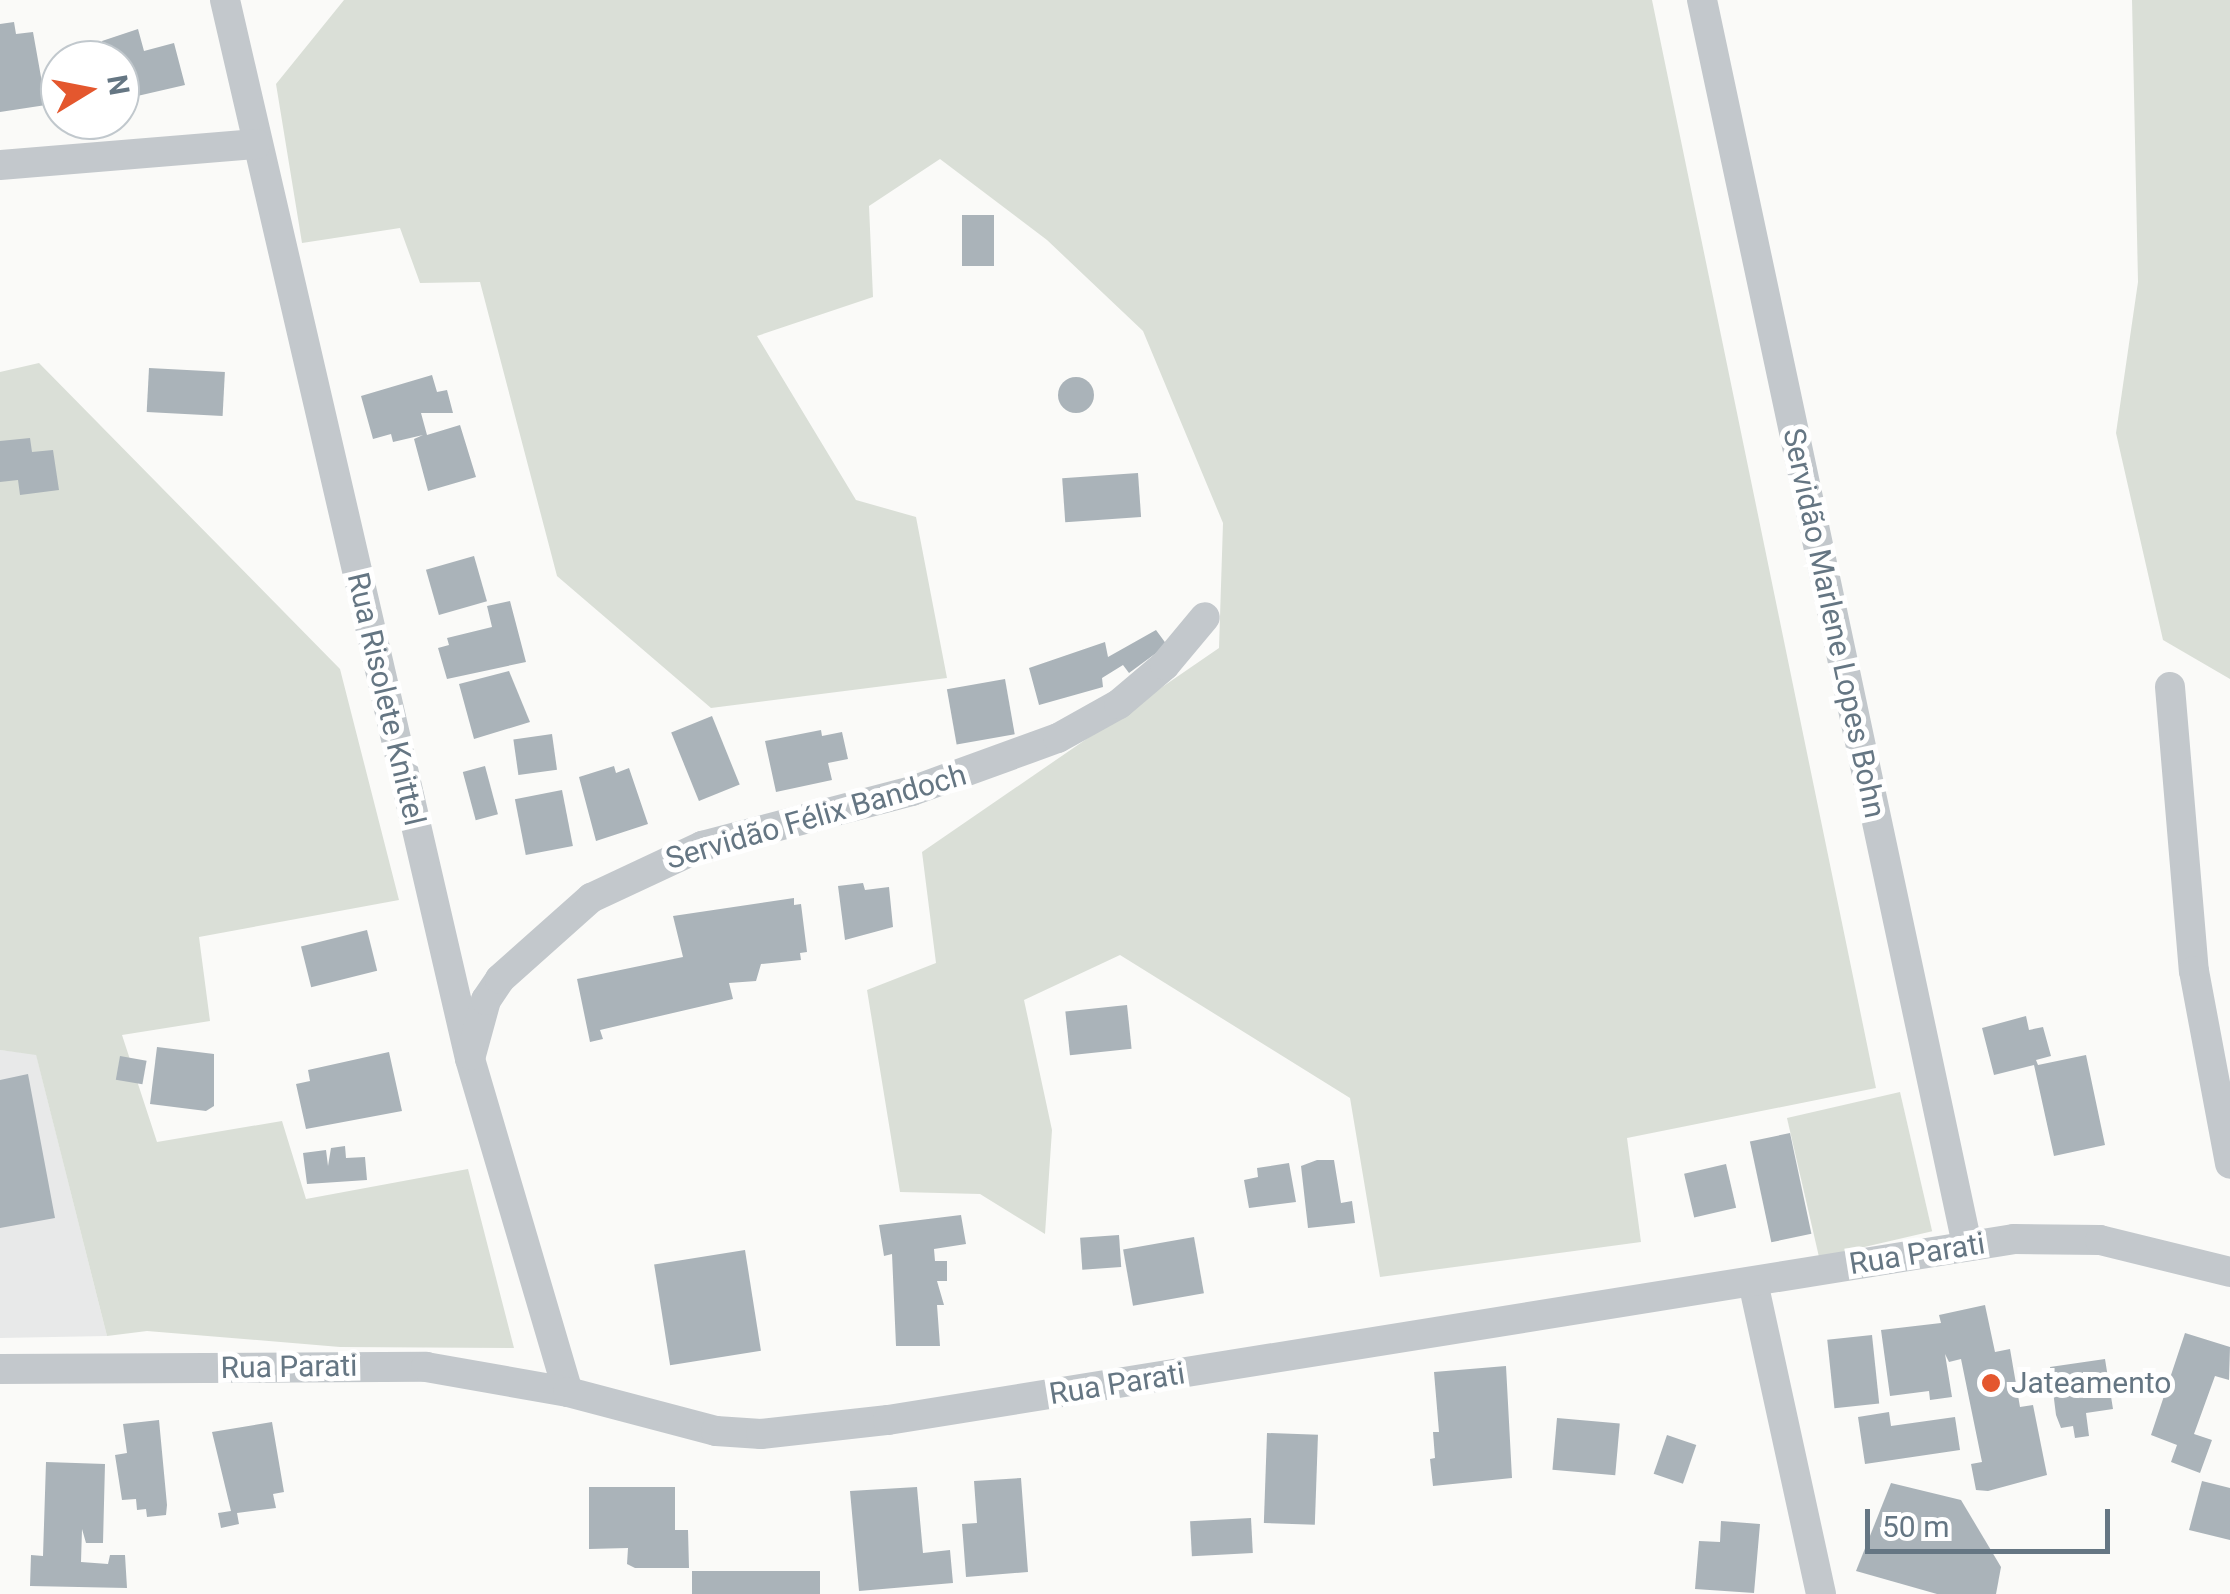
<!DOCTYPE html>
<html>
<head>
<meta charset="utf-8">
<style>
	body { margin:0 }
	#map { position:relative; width:2230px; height:1594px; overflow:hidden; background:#fafaf8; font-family:Roboto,sans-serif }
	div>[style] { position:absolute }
	.built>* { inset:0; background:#e8e9e9 }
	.green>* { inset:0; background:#dadfd7; transform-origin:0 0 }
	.building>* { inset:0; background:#aab3b9; transform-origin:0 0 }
	.round { border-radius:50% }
	.minor>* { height:30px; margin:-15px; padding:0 15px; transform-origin:15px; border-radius:15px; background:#c3c8cc }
	.dots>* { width:28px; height:28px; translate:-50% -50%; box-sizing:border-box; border:5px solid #fff; border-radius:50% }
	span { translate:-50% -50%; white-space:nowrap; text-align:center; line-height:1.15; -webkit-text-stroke:10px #fff; paint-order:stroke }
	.street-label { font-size:30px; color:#657683 }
	.poi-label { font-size:30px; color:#657683 }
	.left { translate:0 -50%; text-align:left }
	.north { position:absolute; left:40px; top:40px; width:100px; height:100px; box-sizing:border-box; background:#fff; border:2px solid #c1c8cd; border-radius:50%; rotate:80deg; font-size:28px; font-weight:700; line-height:40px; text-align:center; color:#657683 }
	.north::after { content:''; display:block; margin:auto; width:35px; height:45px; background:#e4572e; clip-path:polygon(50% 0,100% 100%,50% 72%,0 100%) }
	.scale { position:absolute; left:1865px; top:1509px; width:245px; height:45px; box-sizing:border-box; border:5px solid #657683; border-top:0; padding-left:12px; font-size:30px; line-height:35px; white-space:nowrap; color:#657683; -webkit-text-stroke:8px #fff; paint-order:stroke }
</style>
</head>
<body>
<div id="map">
	<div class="built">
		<div style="clip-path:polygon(0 1050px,36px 1054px,107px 1336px,0 1338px)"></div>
	</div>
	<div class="green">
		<div style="clip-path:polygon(344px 0,1652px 0,1876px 1088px,1627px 1138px,1641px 1242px,1380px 1277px,1350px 1098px,1120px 955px,1024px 1000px,1052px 1130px,1045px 1234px,980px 1194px,900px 1192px,867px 990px,936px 963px,922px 852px,1219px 648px,1223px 523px,1143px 331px,1047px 240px,940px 159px,869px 206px,873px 297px,757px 336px,856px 500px,916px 517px,947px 678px,711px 708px,557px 576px,480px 282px,420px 283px,400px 228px,302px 243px,276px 84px)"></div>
		<div style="clip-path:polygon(2132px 0,2230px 0,2230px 679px,2163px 640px,2116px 433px,2138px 282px)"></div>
		<div style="clip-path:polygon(39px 363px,340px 669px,399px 900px,199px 937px,210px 1021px,122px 1035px,157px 1142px,282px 1121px,306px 1199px,468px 1169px,514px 1348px,340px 1347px,147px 1331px,107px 1336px,36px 1055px,0 1050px,0 372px)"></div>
		<div style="left:1900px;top:1092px;width:143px;height:116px;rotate:77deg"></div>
	</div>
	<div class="building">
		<div style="clip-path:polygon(14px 22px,16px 34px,33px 32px,46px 105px,0 112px,0 24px)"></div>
		<div style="clip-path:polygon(138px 29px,144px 51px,174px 43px,185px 85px,120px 100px,120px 60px,106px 60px,102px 41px)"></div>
		<div style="left:962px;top:215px;width:32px;height:51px"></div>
		<div style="left:149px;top:368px;width:76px;height:44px;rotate:3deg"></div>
		<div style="clip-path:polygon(432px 375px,437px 392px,447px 390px,453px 413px,421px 413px,427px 435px,460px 425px,476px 477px,428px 491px,414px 439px,423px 435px,393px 442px,391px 434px,373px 439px,361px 396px)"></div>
		<div class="round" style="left:1058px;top:377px;width:36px;height:36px"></div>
		<div style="clip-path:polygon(30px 438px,32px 452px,53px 450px,59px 490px,20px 495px,18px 480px,0 482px,0 441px)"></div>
		<div style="left:1138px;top:473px;width:44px;height:76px;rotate:86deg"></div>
		<div style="left:474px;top:556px;width:47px;height:50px;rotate:74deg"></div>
		<div style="clip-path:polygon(510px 601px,526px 662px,447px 679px,438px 648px,449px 645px,447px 638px,492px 627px,487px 606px)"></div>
		<div style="clip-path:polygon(1156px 630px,1167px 645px,1129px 673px,1123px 665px,1102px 678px,1103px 687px,1039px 705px,1029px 668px,1105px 642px,1108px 657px)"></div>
		<div style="clip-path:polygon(509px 671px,530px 722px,474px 739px,459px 684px)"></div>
		<div style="left:1005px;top:679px;width:56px;height:59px;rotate:80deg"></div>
		<div style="left:712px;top:716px;width:74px;height:44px;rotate:68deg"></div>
		<div style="clip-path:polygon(821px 730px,822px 736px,842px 732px,848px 759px,828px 763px,832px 780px,776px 792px,765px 741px)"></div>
		<div style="left:552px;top:734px;width:36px;height:39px;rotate:82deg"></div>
		<div style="left:485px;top:766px;width:50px;height:23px;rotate:75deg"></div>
		<div style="clip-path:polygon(614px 766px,616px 773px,629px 768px,648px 824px,596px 841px,579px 777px)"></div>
		<div style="left:562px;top:790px;width:57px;height:48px;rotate:79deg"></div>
		<div style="clip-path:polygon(863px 883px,865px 890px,889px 887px,893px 927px,845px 940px,838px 886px)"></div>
		<div style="clip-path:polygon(794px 898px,794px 905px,801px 904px,807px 952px,800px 953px,801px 960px,761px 964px,756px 981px,729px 983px,733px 999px,600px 1030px,603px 1039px,590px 1042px,577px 979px,683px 957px,673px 916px)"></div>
		<div style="left:367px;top:930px;width:42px;height:68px;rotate:76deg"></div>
		<div style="left:1127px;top:1005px;width:44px;height:62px;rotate:84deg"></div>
		<div style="clip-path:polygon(2026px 1016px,2029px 1030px,2043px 1027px,2051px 1056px,2036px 1060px,2038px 1065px,2086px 1055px,2105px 1145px,2054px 1156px,2034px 1065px,1994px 1075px,1982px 1028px)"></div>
		<div style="clip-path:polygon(157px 1047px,214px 1054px,214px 1106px,206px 1111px,150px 1104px)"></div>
		<div style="clip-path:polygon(389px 1052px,402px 1111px,306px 1129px,296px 1084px,310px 1081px,308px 1070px)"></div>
		<div style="left:120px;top:1056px;width:27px;height:24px;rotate:10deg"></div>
		<div style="clip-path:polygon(28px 1074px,55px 1218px,0 1228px,0 1080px)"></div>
		<div style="left:1790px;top:1133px;width:103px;height:41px;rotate:78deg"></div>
		<div style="clip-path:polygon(345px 1146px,346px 1158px,365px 1157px,367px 1180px,307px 1184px,303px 1153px,326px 1150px,328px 1166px,331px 1148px)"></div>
		<div style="clip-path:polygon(1317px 1160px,1334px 1160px,1341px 1203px,1352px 1201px,1355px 1223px,1308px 1228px,1301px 1166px)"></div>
		<div style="clip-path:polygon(1289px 1163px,1296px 1202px,1249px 1208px,1244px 1180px,1258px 1177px,1257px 1168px)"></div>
		<div style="left:1726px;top:1164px;width:45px;height:43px;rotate:77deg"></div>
		<div style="clip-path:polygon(961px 1215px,966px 1244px,934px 1249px,935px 1261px,947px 1261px,947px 1281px,937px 1281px,944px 1305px,937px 1305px,940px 1346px,896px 1346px,892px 1254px,884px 1256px,879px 1225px)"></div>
		<div style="left:1119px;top:1235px;width:32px;height:39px;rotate:86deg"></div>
		<div style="left:1194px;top:1237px;width:57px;height:72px;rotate:80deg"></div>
		<div style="left:745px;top:1250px;width:102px;height:92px;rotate:81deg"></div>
		<div style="clip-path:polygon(1985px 1305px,1995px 1352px,2010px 1349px,2020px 1407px,2033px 1405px,2047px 1475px,1988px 1491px,1976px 1490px,1971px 1464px,1982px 1462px,1961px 1359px,1949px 1362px,1945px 1354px,1952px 1397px,1930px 1400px,1929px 1391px,1890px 1396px,1881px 1330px,1941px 1323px,1939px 1315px)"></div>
		<div style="clip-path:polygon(2185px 1333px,2230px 1347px,2229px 1380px,2215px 1376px,2194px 1434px,2212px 1440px,2200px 1473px,2171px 1462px,2177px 1445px,2151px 1435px)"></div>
		<div style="left:1872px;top:1335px;width:69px;height:45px;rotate:84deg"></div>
		<div style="clip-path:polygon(2105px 1359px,2113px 1409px,2086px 1413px,2089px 1436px,2075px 1438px,2073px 1426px,2061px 1428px,2056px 1415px,2050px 1367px)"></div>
		<div style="clip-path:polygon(1506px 1366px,1512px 1478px,1433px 1486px,1430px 1459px,1435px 1458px,1433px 1432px,1439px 1432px,1434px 1372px)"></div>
		<div style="clip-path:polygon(1889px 1412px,1891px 1426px,1955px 1417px,1960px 1450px,1865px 1464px,1858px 1417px)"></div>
		<div style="left:1557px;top:1418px;width:63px;height:52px;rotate:5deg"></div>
		<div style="clip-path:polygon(159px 1420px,167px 1505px,166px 1515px,147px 1517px,146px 1509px,137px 1510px,136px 1499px,122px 1500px,115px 1455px,127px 1453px,123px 1424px)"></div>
		<div style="clip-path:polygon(272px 1422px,284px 1492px,273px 1494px,276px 1508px,237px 1513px,239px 1524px,221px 1528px,218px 1513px,231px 1511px,212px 1432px)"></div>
		<div style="left:1267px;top:1433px;width:51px;height:90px;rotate:2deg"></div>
		<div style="left:1667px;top:1435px;width:31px;height:41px;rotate:19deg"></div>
		<div style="clip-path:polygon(46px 1462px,105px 1464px,103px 1543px,86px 1543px,82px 1529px,81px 1562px,108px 1564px,110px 1555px,125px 1555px,127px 1588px,30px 1586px,31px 1555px,43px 1556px)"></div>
		<div style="clip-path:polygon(1021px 1478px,1028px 1572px,966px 1577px,962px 1524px,977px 1523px,974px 1481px)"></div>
		<div style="clip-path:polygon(2202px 1481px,2230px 1488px,2230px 1540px,2189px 1530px)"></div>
		<div style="clip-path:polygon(1891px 1483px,1961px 1500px,2001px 1567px,1996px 1594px,1937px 1594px,1856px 1571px)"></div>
		<div style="clip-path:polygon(589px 1487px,675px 1487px,675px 1530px,688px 1530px,689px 1568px,635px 1568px,627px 1564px,628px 1548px,589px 1549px)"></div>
		<div style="clip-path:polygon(917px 1487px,923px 1553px,950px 1550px,953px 1583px,859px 1591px,850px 1491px)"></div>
		<div style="left:1251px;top:1518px;width:35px;height:61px;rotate:87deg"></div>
		<div style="clip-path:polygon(1721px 1521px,1760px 1524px,1754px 1593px,1695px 1589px,1699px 1541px,1720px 1542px)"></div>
		<div style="left:820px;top:1571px;width:23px;height:128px;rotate:90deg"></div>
	</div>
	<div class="minor">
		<div style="left:225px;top:0;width:1087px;rotate:76.97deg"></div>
		<div style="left:470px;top:1059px;width:347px;rotate:73.6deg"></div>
		<div style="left:1702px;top:0;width:1273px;rotate:77.98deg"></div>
		<div style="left:0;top:165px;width:257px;rotate:-4.7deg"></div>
		<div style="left:2170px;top:687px;width:285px;rotate:85.2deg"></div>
		<div style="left:2194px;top:971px;width:196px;rotate:79.4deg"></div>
		<div style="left:471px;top:1055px;width:57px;rotate:-74.7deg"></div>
		<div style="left:486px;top:1000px;width:25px;rotate:-56deg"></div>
		<div style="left:500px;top:979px;width:122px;rotate:-41.7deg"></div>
		<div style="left:591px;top:898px;width:123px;rotate:-25.1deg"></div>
		<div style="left:702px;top:846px;width:217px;rotate:-14.7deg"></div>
		<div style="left:912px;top:791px;width:155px;rotate:-20deg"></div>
		<div style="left:1058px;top:738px;width:70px;rotate:-29.1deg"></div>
		<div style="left:1119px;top:704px;width:60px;rotate:-40.3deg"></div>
		<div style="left:1165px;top:665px;width:62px;rotate:-50.2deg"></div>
		<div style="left:1753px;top:1282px;width:319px;rotate:77.7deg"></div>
		<div style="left:0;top:1369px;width:426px;rotate:-0.3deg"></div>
		<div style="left:426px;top:1367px;width:144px;rotate:10deg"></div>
		<div style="left:568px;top:1392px;width:153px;rotate:14.8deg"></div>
		<div style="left:716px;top:1431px;width:45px;rotate:3.8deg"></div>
		<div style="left:761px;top:1434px;width:128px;rotate:-6.3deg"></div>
		<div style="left:888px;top:1420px;width:1140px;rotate:-9.13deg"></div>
		<div style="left:2014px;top:1239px;width:86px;rotate:0.7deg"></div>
		<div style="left:2100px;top:1240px;width:134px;rotate:13.8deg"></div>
	</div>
	<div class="dots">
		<div style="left:1991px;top:1383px;background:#e4572e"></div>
	</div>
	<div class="street-label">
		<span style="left:1834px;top:623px;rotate:78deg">Servidão Marlene Lopes Bohn</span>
		<span style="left:386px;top:699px;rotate:77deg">Rua Risolete Knittel</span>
		<span style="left:816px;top:817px;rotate:-16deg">Servidão Félix Bandoch</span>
		<span style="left:1917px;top:1254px;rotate:-9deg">Rua Parati</span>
		<span style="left:289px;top:1367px;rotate:-1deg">Rua Parati</span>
		<span style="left:1117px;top:1384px;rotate:-9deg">Rua Parati</span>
	</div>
	<div class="poi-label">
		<span class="left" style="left:2011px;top:1383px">Jateamento</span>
	</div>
	<div class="north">N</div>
	<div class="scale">50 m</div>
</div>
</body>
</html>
